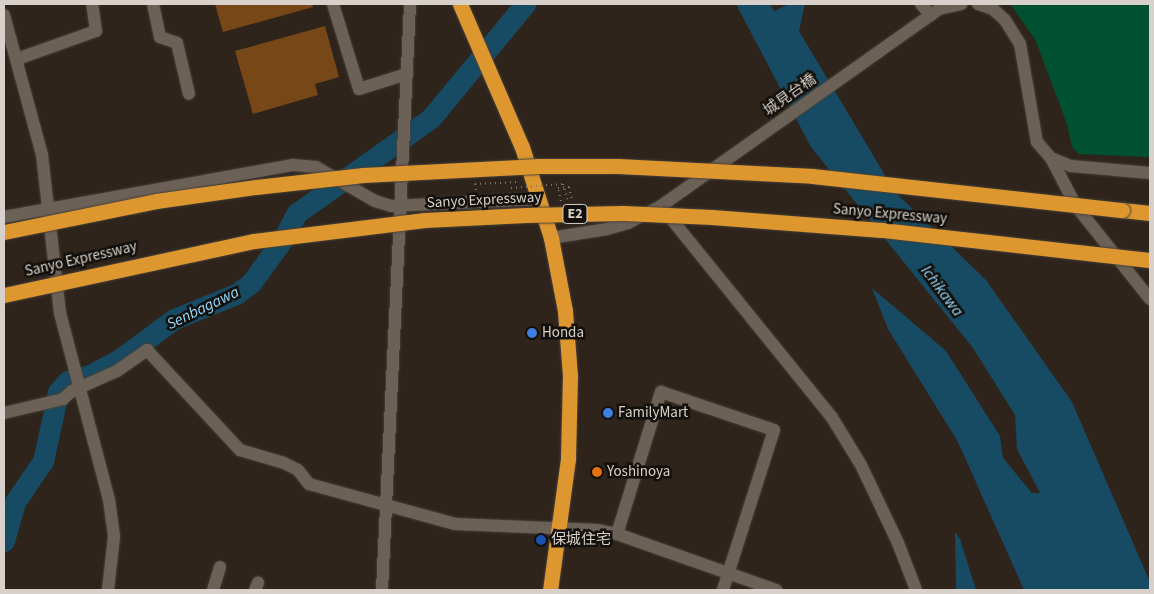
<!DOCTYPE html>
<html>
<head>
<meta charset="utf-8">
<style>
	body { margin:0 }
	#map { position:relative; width:1154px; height:594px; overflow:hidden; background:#2e241c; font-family:"Source Sans 3","Noto Sans JP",sans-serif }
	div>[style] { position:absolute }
	.green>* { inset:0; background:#005131 }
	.water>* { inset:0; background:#164b63 }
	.river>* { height:21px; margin:-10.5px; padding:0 10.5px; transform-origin:10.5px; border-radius:10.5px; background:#164b63 }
	.building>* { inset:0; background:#784717 }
	.path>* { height:2px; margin-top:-1px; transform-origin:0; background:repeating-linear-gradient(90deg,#817872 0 1px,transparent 0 5px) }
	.roads { filter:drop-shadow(0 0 1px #48403a) drop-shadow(0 0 1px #48403a) }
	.minor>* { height:12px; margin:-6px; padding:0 6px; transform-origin:6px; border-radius:6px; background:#6c6157 }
	.highway>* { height:15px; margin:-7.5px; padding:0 7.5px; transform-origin:7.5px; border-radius:7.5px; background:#dd972e }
	.path-bridge>* { height:2px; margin-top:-1px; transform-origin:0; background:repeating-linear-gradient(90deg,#817872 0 1px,transparent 0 5px) }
	.bridges { filter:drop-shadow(0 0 1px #48403a) drop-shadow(0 0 1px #48403a) }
	.highway-bridge>* { height:15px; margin:-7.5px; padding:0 7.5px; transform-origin:7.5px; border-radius:7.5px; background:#dd972e }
	.dots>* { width:14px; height:14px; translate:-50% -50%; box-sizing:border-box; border:2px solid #130f0b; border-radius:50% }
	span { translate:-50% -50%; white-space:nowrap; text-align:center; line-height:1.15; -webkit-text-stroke:5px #130f0b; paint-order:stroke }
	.shield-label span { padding:1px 4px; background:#130f0b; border:1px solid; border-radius:4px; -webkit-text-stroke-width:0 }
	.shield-label { font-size:14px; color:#d7d0cb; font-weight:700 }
	.street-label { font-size:15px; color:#d7d0cb }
	.poi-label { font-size:15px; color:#d7d0cb }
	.left { translate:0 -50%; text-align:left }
	.water-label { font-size:16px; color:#94d9fd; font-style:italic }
	.frame { position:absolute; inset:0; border:5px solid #d7d0cb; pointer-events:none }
</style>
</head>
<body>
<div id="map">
	<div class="green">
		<div style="clip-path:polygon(1010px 4px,1150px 4px,1150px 157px,1079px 154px,1072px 147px,1067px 124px,1035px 39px)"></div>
	</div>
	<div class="water">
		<div style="clip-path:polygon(736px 4px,770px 4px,774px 11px,789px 4px,805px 4px,799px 31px,895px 192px,986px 280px,1072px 402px,1150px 582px,1150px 590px,1024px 590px,958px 442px,888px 329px,872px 288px,946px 351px,1000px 436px,1003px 458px,1032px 493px,1040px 493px,1017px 449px,1015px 415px,973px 348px,811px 147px)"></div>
		<div style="clip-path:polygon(955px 532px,960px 539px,976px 590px,956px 590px)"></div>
	</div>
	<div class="river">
		<div style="left:4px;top:541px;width:41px;rotate:-74.2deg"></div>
		<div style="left:15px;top:502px;width:50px;rotate:-55.7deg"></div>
		<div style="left:43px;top:461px;width:71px;rotate:-77.7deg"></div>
		<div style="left:58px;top:392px;width:15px;rotate:-48deg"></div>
		<div style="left:68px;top:381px;width:23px;rotate:-15deg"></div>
		<div style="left:90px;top:375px;width:34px;rotate:-28deg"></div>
		<div style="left:120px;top:359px;width:67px;rotate:-36.5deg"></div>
		<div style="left:174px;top:319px;width:67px;rotate:-22deg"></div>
		<div style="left:236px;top:294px;width:19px;rotate:-36deg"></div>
		<div style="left:251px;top:283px;width:54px;rotate:-54deg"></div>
		<div style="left:283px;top:239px;width:30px;rotate:-62deg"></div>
		<div style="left:297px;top:213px;width:164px;rotate:-35.3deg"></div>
		<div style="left:431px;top:118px;width:148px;rotate:-50.5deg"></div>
	</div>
	<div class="building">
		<div style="clip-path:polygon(215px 4px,312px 4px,313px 7px,223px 32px)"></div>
		<div style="clip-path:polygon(325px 26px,339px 77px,315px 84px,318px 95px,253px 114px,235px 51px)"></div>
	</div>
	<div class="path">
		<div style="left:476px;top:190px;width:6px;rotate:-99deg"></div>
		<div style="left:475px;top:184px;width:44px;rotate:-2.6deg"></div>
		<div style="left:561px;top:201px;width:13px;rotate:-103deg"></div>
		<div style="left:558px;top:188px;width:11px;rotate:-5deg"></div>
		<div style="left:569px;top:187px;width:14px;rotate:78deg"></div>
	</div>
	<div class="roads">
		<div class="minor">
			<div style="left:153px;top:4px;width:34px;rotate:78deg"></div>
			<div style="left:160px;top:37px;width:18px;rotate:19deg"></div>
			<div style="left:177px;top:43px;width:52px;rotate:76.8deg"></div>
			<div style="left:333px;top:4px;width:89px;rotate:73deg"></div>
			<div style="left:359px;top:89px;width:50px;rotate:-17.4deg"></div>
			<div style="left:921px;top:4px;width:15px;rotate:48deg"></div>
			<div style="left:978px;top:4px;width:16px;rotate:18deg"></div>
			<div style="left:993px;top:9px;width:16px;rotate:43deg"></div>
			<div style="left:1005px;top:20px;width:28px;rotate:58deg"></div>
			<div style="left:1020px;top:44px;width:99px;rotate:80.2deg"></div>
			<div style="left:1037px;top:142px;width:21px;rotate:49deg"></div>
			<div style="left:1051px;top:158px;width:22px;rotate:22deg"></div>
			<div style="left:1071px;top:166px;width:79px;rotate:5.1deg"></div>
			<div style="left:4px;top:15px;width:145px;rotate:74.8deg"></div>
			<div style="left:42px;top:155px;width:159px;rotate:83.5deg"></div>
			<div style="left:60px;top:313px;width:193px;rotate:75.3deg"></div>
			<div style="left:109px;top:500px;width:37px;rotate:82deg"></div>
			<div style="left:114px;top:537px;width:53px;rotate:96.5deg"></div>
			<div style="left:17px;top:59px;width:84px;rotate:-19.5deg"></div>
			<div style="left:96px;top:31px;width:27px;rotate:-98deg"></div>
			<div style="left:1051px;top:158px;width:54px;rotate:62.5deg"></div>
			<div style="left:1076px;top:206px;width:119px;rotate:51.5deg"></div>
			<div style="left:664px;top:210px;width:265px;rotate:51deg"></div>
			<div style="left:831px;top:416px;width:57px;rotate:58.5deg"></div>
			<div style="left:861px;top:465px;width:86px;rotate:64.6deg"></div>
			<div style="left:898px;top:543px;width:50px;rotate:69deg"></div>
			<div style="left:4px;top:217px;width:294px;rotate:-10.2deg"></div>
			<div style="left:293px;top:165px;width:23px;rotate:5deg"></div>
			<div style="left:316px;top:167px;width:68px;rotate:30deg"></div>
			<div style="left:375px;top:201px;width:17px;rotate:17deg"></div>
			<div style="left:391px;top:206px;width:147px;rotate:-2.7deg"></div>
			<div style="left:551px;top:238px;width:57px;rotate:-9.1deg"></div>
			<div style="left:607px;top:229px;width:22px;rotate:-16deg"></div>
			<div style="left:628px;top:223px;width:37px;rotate:-27deg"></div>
			<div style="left:661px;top:206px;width:341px;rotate:-35.3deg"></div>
			<div style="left:939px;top:9px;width:23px;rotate:-13deg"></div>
			<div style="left:4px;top:413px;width:61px;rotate:-13.3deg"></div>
			<div style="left:63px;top:399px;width:12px;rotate:-42deg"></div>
			<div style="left:72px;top:391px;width:49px;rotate:-24deg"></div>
			<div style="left:117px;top:371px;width:37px;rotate:-35deg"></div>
			<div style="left:147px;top:350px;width:137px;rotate:47.1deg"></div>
			<div style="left:240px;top:450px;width:46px;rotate:16.5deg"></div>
			<div style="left:284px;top:463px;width:16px;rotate:27deg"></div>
			<div style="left:298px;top:470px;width:18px;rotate:52deg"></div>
			<div style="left:309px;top:484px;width:151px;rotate:15.3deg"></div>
			<div style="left:455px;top:524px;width:143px;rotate:2.4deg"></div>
			<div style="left:598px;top:530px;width:19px;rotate:12deg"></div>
			<div style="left:617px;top:534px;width:169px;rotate:19.4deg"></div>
			<div style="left:617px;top:534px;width:149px;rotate:-72.8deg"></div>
			<div style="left:661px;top:392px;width:119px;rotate:18.6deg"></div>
			<div style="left:774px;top:430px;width:168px;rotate:107.7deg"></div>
			<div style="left:213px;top:590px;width:24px;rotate:-73deg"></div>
			<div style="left:255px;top:590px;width:8px;rotate:-67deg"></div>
			<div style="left:382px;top:590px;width:587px;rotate:-87.26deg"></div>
		</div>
		<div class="highway">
			<div style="left:460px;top:4px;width:156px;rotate:66.6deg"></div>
			<div style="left:522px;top:147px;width:96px;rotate:72.3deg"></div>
			<div style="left:551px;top:238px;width:74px;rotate:79.1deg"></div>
			<div style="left:565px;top:311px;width:65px;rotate:85.6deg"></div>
			<div style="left:570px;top:376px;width:83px;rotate:91.4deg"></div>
			<div style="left:568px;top:459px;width:132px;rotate:97.8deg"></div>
			<div style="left:1122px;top:210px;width:28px;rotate:6deg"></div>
		</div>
	</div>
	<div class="path-bridge">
		<div style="left:511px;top:188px;width:52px;rotate:-4.4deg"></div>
		<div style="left:563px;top:184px;width:18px;rotate:74deg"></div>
	</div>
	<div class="bridges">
		<div class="highway-bridge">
			<div style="left:4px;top:232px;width:155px;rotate:-11.5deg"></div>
			<div style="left:156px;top:201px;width:101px;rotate:-8deg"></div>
			<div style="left:256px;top:187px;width:108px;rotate:-6.4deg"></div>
			<div style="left:363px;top:175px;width:176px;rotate:-2.9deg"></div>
			<div style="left:539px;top:166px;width:79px"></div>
			<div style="left:618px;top:166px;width:195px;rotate:2.9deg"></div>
			<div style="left:813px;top:176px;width:311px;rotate:6.3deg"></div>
			<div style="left:4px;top:295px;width:256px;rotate:-12.2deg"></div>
			<div style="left:254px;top:241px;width:172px;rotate:-7deg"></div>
			<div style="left:425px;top:220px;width:101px;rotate:-2.8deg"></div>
			<div style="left:526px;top:215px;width:97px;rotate:-1.2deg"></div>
			<div style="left:623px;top:213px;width:89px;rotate:2.6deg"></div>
			<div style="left:712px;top:217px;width:170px;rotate:4.4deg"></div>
			<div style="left:882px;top:230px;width:270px;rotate:6.4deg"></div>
		</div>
	</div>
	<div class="dots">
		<div style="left:532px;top:333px;background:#3f7fe0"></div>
		<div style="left:608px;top:413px;background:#3f7fe0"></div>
		<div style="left:597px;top:472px;background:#e8710a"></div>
		<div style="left:541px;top:540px;background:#1a4fb4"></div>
	</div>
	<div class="shield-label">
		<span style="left:575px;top:214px">E2</span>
	</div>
	<div class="street-label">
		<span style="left:790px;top:95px;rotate:-35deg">城見台橋</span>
		<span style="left:484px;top:200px;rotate:-3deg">Sanyo Expressway</span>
		<span style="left:890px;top:214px;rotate:5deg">Sanyo Expressway</span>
		<span style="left:81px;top:259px;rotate:-13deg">Sanyo Expressway</span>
	</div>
	<div class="poi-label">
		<span class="left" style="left:542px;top:333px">Honda</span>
		<span class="left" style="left:618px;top:413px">FamilyMart</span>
		<span class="left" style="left:607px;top:472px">Yoshinoya</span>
		<span class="left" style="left:551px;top:540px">保城住宅</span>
	</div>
	<div class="water-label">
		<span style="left:942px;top:291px;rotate:53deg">Ichikawa</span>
		<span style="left:203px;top:308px;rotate:-26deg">Senbagawa</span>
	</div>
	<div class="frame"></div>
</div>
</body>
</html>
